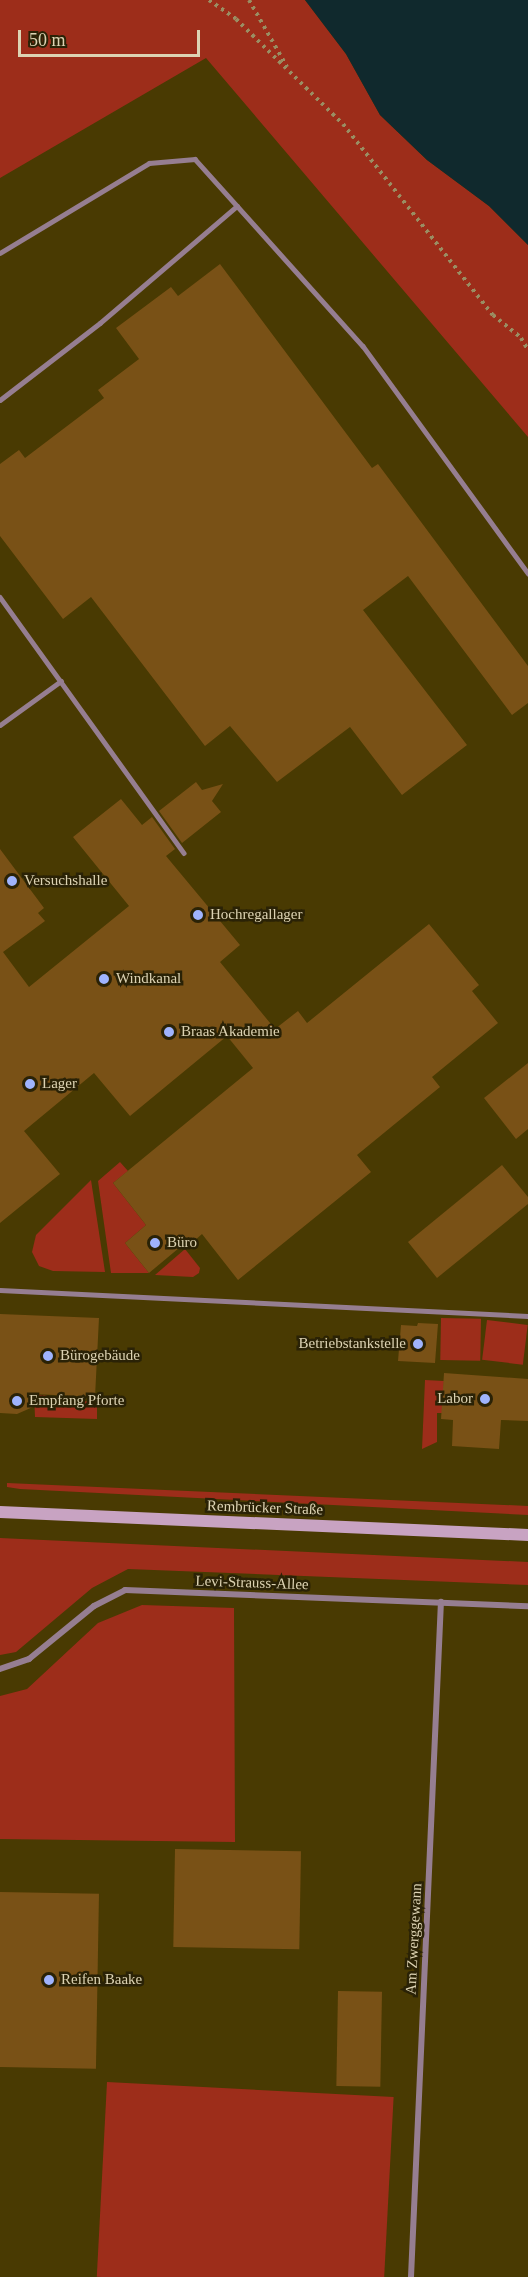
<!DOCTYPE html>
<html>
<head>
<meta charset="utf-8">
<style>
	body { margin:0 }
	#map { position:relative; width:528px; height:2277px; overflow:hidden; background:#493a02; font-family:"Times New Roman",serif }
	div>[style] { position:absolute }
	.green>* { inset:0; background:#9d2d1a; transform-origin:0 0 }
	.water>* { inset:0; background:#10292d }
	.building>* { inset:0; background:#795116; transform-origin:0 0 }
	.path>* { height:4px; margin-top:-2px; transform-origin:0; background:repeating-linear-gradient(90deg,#9a8e63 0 3px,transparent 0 7.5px) }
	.lane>* { height:4.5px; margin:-2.25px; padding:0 2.25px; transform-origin:2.25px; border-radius:2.25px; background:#967e91 }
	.street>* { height:6px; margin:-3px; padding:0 3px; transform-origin:3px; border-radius:3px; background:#967e91 }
	.secondary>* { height:12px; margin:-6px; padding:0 6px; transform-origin:6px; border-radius:6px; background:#c8a3c2 }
	.dots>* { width:16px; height:16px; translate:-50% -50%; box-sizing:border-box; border:3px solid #2a2206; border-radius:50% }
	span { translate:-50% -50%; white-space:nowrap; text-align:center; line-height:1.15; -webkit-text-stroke:5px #2a2206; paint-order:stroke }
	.poi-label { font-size:15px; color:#ddd3b3 }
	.left { translate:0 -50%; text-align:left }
	.right { translate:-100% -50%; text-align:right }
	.street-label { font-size:15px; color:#ddd3b3 }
	.scale { position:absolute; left:18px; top:30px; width:182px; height:27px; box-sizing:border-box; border:3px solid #ddd3b3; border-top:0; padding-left:8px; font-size:18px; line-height:21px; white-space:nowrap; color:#ddd3b3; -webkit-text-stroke:4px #2a2206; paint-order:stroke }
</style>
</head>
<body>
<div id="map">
	<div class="green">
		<div style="clip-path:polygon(0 0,305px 0,346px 54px,380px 115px,427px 160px,489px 206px,528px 245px,528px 437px,206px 58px,0 178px)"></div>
		<div style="clip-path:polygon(120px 1162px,128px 1171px,113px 1183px,146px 1225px,125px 1243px,149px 1273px,111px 1273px,98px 1181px)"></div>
		<div style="clip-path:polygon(91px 1180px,105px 1272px,53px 1271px,39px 1266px,32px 1252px,36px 1235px)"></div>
		<div style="clip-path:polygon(185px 1249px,200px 1268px,199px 1273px,193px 1277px,155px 1275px)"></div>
		<div style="left:441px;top:1318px;width:40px;height:42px;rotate:1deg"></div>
		<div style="left:487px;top:1320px;width:41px;height:40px;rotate:7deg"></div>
		<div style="clip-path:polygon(425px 1380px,444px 1381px,442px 1413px,437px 1413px,437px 1442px,422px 1449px)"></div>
		<div style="clip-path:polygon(34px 1394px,97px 1403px,97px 1419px,35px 1417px)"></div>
		<div style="clip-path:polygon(7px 1483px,528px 1506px,528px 1515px,20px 1489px,7px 1487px)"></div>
		<div style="clip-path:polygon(0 1538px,528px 1562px,528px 1585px,128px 1569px,92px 1588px,16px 1652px,0 1655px)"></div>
		<div style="clip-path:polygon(142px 1605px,234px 1608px,235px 1842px,0 1839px,0 1696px,27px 1689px,98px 1623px)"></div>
		<div style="left:107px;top:2082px;width:287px;height:195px;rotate:3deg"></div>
	</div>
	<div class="water">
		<div style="clip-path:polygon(305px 0,528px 0,528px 245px,489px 206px,427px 160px,380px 115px,346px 54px)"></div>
	</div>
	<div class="building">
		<div style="clip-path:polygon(220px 264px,372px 468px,378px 464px,528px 666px,528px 703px,512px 715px,408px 576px,363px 610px,467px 745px,402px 795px,350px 727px,277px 782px,230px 726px,205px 746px,91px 597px,63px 619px,0 536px,0 464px,19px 450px,25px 458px,104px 398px,98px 390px,139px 359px,116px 328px,171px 287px,178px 296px)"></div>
		<div style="clip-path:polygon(196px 782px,202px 790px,223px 784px,212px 801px,221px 812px,182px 843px,159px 811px)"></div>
		<div style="clip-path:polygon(121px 799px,142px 825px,152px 817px,175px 849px,166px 856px,240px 945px,220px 962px,275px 1029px,298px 1011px,307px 1023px,429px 924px,479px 985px,472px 991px,498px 1023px,432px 1077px,440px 1087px,357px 1155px,371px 1172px,238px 1280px,202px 1234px,194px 1241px,191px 1238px,149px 1273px,125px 1243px,146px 1225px,113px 1183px,253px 1068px,227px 1036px,130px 1116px,94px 1073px,24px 1131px,60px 1174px,0 1223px,0 849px,44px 908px,38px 913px,45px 921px,3px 952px,29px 987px,129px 906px,73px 837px)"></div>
		<div style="clip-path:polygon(528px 1063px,528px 1129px,516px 1139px,484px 1098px)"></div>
		<div style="clip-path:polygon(502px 1165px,528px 1197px,528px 1204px,437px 1278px,408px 1242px)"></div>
		<div style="clip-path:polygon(0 1314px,99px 1318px,95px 1397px,34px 1394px,33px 1407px,17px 1414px,0 1413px)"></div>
		<div style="clip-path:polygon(418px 1323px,438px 1324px,435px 1363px,398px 1361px,401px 1325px,417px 1326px)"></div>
		<div style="clip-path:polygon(444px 1373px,528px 1379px,528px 1421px,501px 1420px,499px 1449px,452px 1446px,453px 1420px,441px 1419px)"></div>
		<div style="left:175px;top:1849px;width:126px;height:98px;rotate:1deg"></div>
		<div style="left:0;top:1892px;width:99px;height:175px;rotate:1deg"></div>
		<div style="left:338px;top:1991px;width:44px;height:95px;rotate:1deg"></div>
	</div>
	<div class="path">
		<div style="left:209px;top:0;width:33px;rotate:35deg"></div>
		<div style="left:236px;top:19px;width:150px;rotate:44.5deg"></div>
		<div style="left:343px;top:124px;width:243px;rotate:51.9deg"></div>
		<div style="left:493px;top:315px;width:36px;rotate:39deg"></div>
		<div style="left:521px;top:338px;width:14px;rotate:60deg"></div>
		<div style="left:249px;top:0;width:77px;rotate:60.4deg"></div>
	</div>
	<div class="lane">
		<div style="left:0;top:253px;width:174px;rotate:-31.1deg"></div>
		<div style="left:149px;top:163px;width:46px;rotate:-5deg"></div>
		<div style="left:195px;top:159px;width:251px;rotate:48.1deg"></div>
		<div style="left:363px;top:346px;width:281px;rotate:54deg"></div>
		<div style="left:0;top:400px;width:126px;rotate:-37.6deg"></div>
		<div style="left:100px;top:323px;width:180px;rotate:-40.5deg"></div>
		<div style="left:0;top:597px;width:315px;rotate:54.3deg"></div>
		<div style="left:0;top:725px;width:75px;rotate:-35.8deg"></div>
		<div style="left:0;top:1290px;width:529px;rotate:2.82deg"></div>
	</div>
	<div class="street">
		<div style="left:0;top:1669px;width:31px;rotate:-19deg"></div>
		<div style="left:29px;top:1659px;width:84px;rotate:-39.2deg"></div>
		<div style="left:94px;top:1606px;width:35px;rotate:-27deg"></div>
		<div style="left:125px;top:1590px;width:403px;rotate:2.3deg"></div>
		<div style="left:411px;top:2277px;width:676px;rotate:-87.46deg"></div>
	</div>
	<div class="secondary">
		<div style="left:0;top:1512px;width:529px;rotate:2.49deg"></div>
	</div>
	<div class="dots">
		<div style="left:12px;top:881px;background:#9fb3fd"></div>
		<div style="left:198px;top:915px;background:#9fb3fd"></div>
		<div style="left:104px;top:979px;background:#9fb3fd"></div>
		<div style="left:169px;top:1032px;background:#9fb3fd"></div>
		<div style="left:30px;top:1084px;background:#9fb3fd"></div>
		<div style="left:155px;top:1243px;background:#9fb3fd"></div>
		<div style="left:418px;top:1344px;background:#9fb3fd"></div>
		<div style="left:48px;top:1356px;background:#9fb3fd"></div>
		<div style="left:485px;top:1399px;background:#9fb3fd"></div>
		<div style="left:17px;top:1401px;background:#9fb3fd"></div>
		<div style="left:49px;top:1980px;background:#9fb3fd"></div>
	</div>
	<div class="poi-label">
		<span class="left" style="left:24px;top:881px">Versuchshalle</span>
		<span class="left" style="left:210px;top:915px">Hochregallager</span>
		<span class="left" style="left:116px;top:979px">Windkanal</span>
		<span class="left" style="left:181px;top:1032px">Braas Akademie</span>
		<span class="left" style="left:42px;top:1084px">Lager</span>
		<span class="left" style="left:167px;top:1243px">Büro</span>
		<span class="right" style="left:406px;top:1344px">Betriebstankstelle</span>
		<span class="left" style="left:60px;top:1356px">Bürogebäude</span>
		<span class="right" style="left:473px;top:1399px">Labor</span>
		<span class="left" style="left:29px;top:1401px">Empfang Pforte</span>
		<span class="left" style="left:61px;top:1980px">Reifen Baake</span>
	</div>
	<div class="street-label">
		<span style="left:265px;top:1508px;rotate:2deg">Rembrücker Straße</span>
		<span style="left:252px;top:1583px;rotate:2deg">Levi-Strauss-Allee</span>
		<span style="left:414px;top:1939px;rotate:-87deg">Am Zwerggewann</span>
	</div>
	<div class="scale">50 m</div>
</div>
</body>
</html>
